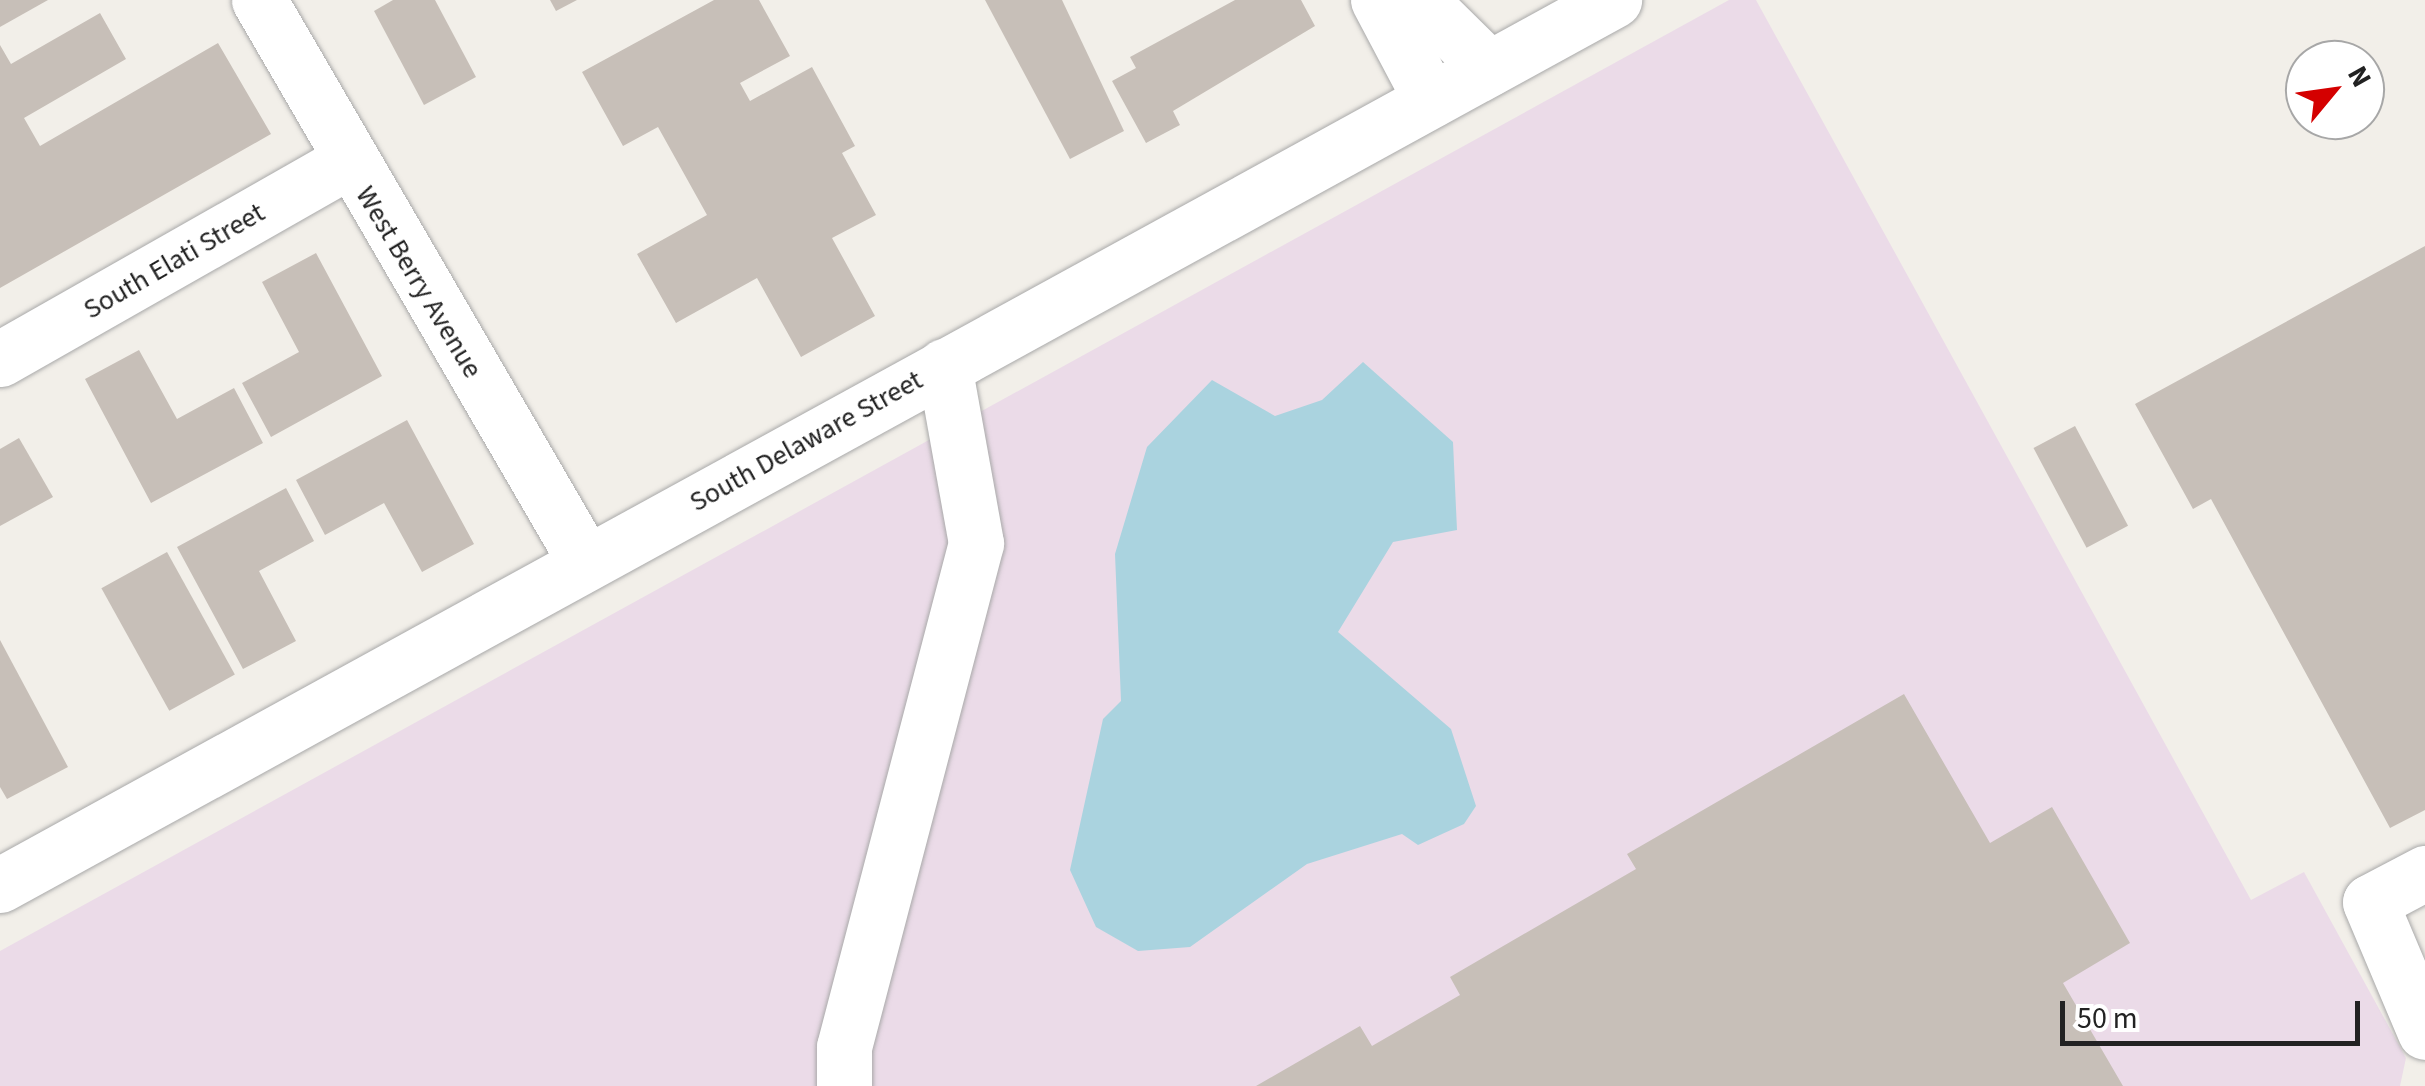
<!DOCTYPE html>
<html>
<head>
<meta charset="utf-8">
<style>
	body { margin:0 }
	#map { position:relative; width:2425px; height:1086px; overflow:hidden; background:#f2efe9; font-family:"Source Sans 3",sans-serif }
	div>[style] { position:absolute }
	.industrial>* { inset:0; background:#ebdbe8 }
	.water>* { inset:0; background:#aad3df }
	.building>* { inset:0; background:#c7bfb8; transform-origin:0 0 }
	.roads { filter:drop-shadow(0 0 2px #a9a9a9) drop-shadow(0 0 2px #a9a9a9) }
	.minor>* { height:55px; margin:-27.5px; padding:0 27.5px; transform-origin:27.5px; border-radius:27.5px; background:#fff }
	span { translate:-50% -50%; white-space:nowrap; text-align:center; line-height:1.15; -webkit-text-stroke:10px #fff; paint-order:stroke }
	.street-label { font-size:28px; color:#222 }
	.north { position:absolute; left:2285px; top:40px; width:100px; height:100px; box-sizing:border-box; background:#fff; border:2px solid #a7a7a7; border-radius:50%; rotate:61deg; font-size:28px; font-weight:700; line-height:40px; text-align:center; color:#222 }
	.north::after { content:''; display:block; margin:auto; width:35px; height:45px; background:#d40000; clip-path:polygon(50% 0,100% 100%,50% 72%,0 100%) }
	.scale { position:absolute; left:2060px; top:1001px; width:300px; height:45px; box-sizing:border-box; border:5px solid #222; border-top:0; padding-left:12px; font-size:30px; line-height:35px; white-space:nowrap; color:#222; -webkit-text-stroke:8px #fff; paint-order:stroke }
</style>
</head>
<body>
<div id="map">
	<div class="industrial">
		<div style="clip-path:polygon(1729px 0,1756px 0,2251px 900px,2304px 872px,2406px 1058px,2400px 1086px,0 1086px,0 951px)"></div>
	</div>
	<div class="water">
		<div style="clip-path:polygon(1363px 362px,1453px 442px,1457px 530px,1393px 542px,1338px 632px,1451px 729px,1476px 806px,1464px 824px,1418px 845px,1402px 834px,1307px 864px,1190px 947px,1138px 951px,1096px 927px,1070px 870px,1103px 719px,1121px 701px,1115px 554px,1147px 447px,1212px 380px,1275px 416px,1322px 400px)"></div>
	</div>
	<div class="building">
		<div style="clip-path:polygon(0 0,48px 0,0 27px)"></div>
		<div style="clip-path:polygon(393px 0,435px 0,476px 77px,424px 105px,374px 11px)"></div>
		<div style="clip-path:polygon(550px 0,577px 0,556px 11px)"></div>
		<div style="clip-path:polygon(714px 0,759px 0,790px 56px,740px 83px,750px 101px,812px 67px,855px 146px,842px 153px,876px 215px,832px 238px,875px 316px,801px 357px,757px 278px,676px 323px,637px 254px,707px 215px,658px 127px,623px 146px,582px 72px)"></div>
		<div style="clip-path:polygon(985px 0,1062px 0,1124px 131px,1070px 159px)"></div>
		<div style="clip-path:polygon(1235px 0,1301px 0,1315px 26px,1173px 111px,1180px 125px,1146px 143px,1112px 81px,1136px 68px,1130px 57px)"></div>
		<div style="clip-path:polygon(100px 13px,126px 59px,24px 118px,40px 146px,218px 43px,271px 134px,0 288px,0 45px,11px 64px)"></div>
		<div style="clip-path:polygon(2425px 246px,2425px 810px,2390px 828px,2211px 499px,2193px 509px,2135px 404px)"></div>
		<div style="clip-path:polygon(316px 253px,382px 376px,271px 437px,242px 383px,299px 352px,262px 282px)"></div>
		<div style="clip-path:polygon(139px 350px,177px 419px,234px 388px,263px 443px,151px 503px,85px 379px)"></div>
		<div style="clip-path:polygon(407px 420px,474px 544px,422px 572px,384px 503px,325px 535px,296px 480px)"></div>
		<div style="left:2075px;top:426px;width:113px;height:47px;rotate:62deg"></div>
		<div style="clip-path:polygon(19px 438px,53px 497px,0 526px,0 449px)"></div>
		<div style="clip-path:polygon(286px 488px,314px 541px,259px 571px,296px 641px,243px 669px,177px 547px)"></div>
		<div style="left:167px;top:552px;width:140px;height:75px;rotate:61deg"></div>
		<div style="clip-path:polygon(0 640px,68px 767px,7px 799px,0 787px)"></div>
		<div style="clip-path:polygon(1904px 694px,1990px 843px,2052px 807px,2130px 943px,2063px 983px,2123px 1086px,1256px 1086px,1360px 1026px,1372px 1046px,1460px 995px,1450px 977px,1636px 869px,1627px 854px)"></div>
	</div>
	<div class="roads">
		<div class="minor">
			<div style="left:259px;top:0;width:649px;rotate:59.84deg"></div>
			<div style="left:1378px;top:0;width:113px;rotate:62.1deg"></div>
			<div style="left:1420px;top:0;width:97px;rotate:44.6deg"></div>
			<div style="left:0;top:359px;width:399px;rotate:-29.6deg"></div>
			<div style="left:2425px;top:873px;width:62px;rotate:152.2deg"></div>
			<div style="left:2370px;top:902px;width:141px;rotate:67.1deg"></div>
			<div style="left:0;top:885px;width:1841px;rotate:-28.74deg"></div>
			<div style="left:844px;top:1086px;width:39px;rotate:-90deg"></div>
			<div style="left:844px;top:1047px;width:521px;rotate:-75.32deg"></div>
			<div style="left:976px;top:543px;width:180px;rotate:-100.2deg"></div>
		</div>
	</div>
	<div class="street-label">
		<span style="left:174px;top:261px;rotate:-30deg">South Elati Street</span>
		<span style="left:419px;top:282px;rotate:59deg">West Berry Avenue</span>
		<span style="left:806px;top:441px;rotate:-29deg">South Delaware Street</span>
	</div>
	<div class="north">N</div>
	<div class="scale">50 m</div>
</div>
</body>
</html>
